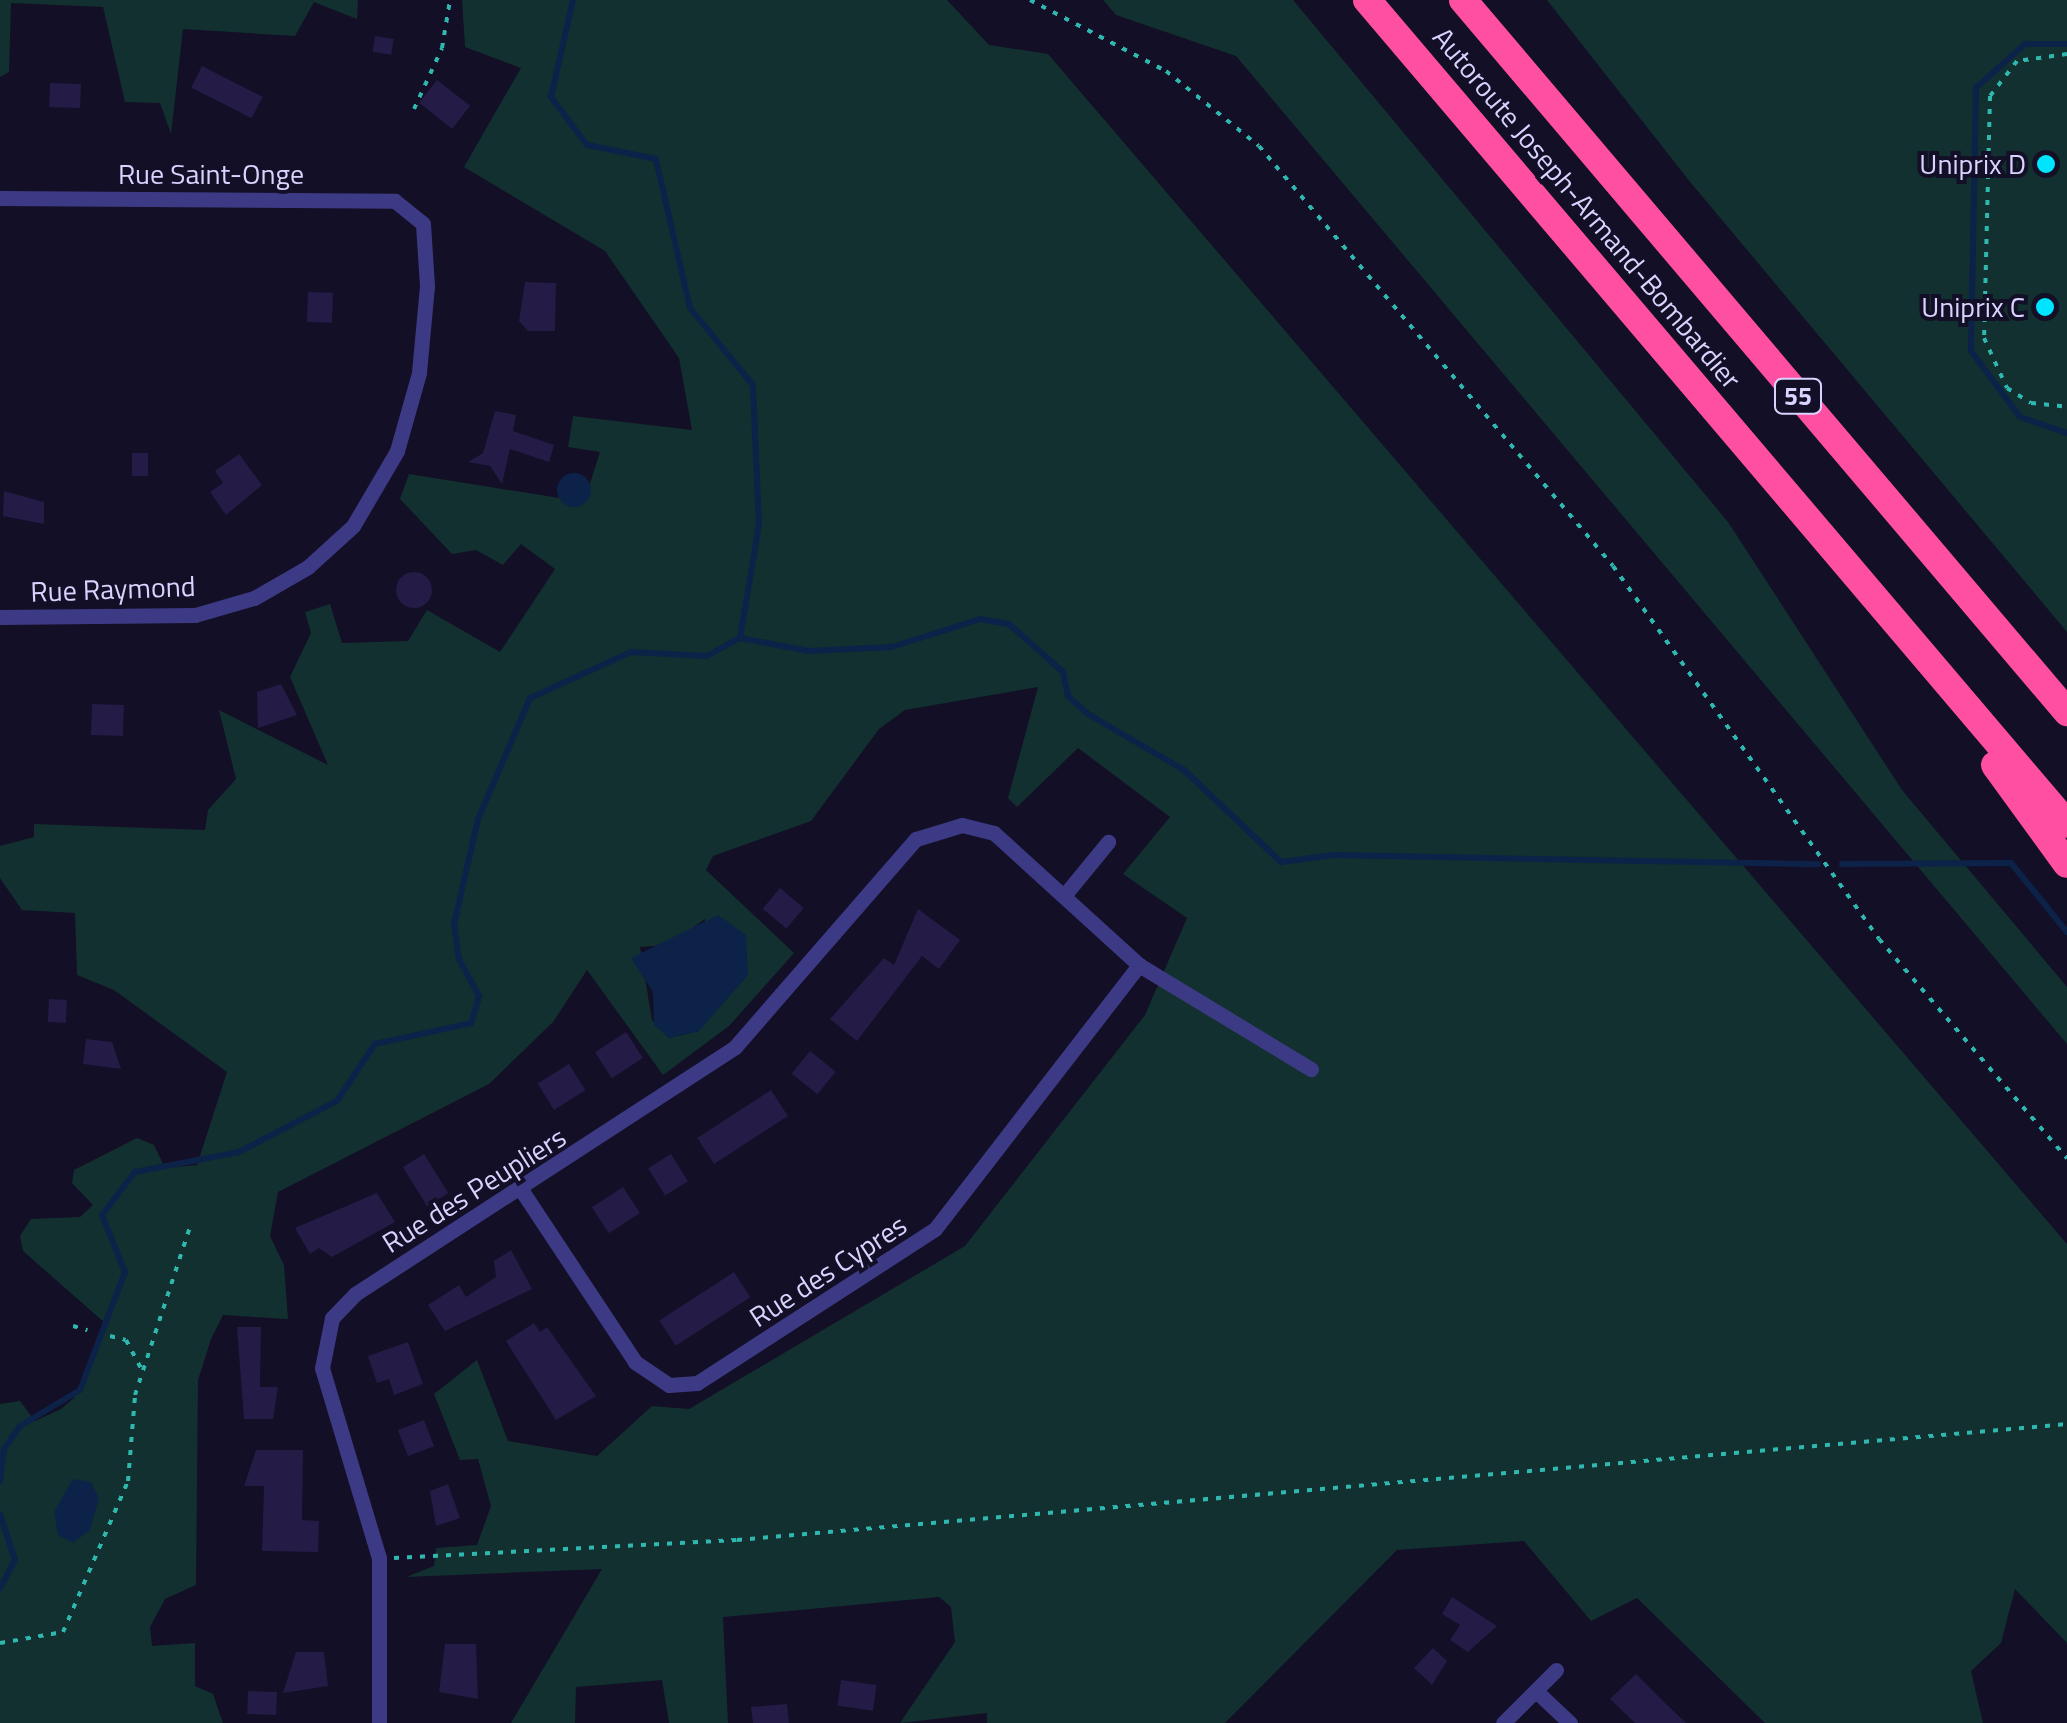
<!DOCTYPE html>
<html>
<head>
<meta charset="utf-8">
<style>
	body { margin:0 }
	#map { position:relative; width:2067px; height:1723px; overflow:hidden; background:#130f26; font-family:"Titillium Web",sans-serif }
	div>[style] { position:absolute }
	.green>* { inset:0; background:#12302f }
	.water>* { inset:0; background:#0c2248 }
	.round { border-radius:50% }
	.stream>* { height:6px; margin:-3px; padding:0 3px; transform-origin:3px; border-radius:3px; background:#0c2248 }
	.building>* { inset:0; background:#241b47; transform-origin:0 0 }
	.path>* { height:4px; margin-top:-2px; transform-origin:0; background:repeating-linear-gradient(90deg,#2fb8b0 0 5px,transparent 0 13px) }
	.street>* { height:15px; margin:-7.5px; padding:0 7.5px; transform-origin:7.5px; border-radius:7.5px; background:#3d3a85 }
	.highway>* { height:28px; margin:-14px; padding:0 14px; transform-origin:14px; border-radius:14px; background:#ff4fa3 }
	.dots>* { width:28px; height:28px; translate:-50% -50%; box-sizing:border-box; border:5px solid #130f26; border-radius:50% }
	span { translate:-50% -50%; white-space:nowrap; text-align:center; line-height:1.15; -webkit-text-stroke:8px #130f26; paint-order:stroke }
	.shield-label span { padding:2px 8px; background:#130f26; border:2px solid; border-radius:8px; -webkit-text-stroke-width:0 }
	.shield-label { font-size:25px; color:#d9d4ff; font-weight:700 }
	.poi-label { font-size:28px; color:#d9d4ff }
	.right { translate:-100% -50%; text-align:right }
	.street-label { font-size:28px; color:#d9d4ff }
</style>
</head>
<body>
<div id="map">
	<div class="green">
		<div style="clip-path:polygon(0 0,358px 0,357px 19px,314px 2px,295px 36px,183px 29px,171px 134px,160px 103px,125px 102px,103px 7px,11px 3px,9px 72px,0 77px)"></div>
		<div style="clip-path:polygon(evenodd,462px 0,947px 0,989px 45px,1048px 54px,2067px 1244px,2067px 1643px,2015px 1589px,2001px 1643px,1971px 1671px,1983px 1723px,1765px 1723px,1637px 1598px,1591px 1621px,1524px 1541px,1397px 1550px,1225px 1723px,987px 1723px,987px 1713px,900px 1723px,955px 1642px,951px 1607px,939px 1597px,723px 1617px,728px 1723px,669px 1723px,662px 1680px,576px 1687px,575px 1723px,511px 1723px,602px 1569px,406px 1577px,434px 1566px,436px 1548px,477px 1545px,491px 1506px,478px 1459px,460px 1460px,434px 1394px,477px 1360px,508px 1441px,597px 1456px,652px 1406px,689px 1409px,965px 1246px,1145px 1015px,1187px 918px,1123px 874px,1170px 817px,1078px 748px,1017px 807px,1008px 798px,1038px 687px,905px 710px,879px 729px,811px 821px,713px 856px,706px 870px,794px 953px,729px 1026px,663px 1075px,587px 970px,553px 1022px,489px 1084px,278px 1192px,270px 1236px,284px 1265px,288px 1319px,223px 1315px,211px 1339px,198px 1380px,196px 1585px,165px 1599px,150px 1627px,152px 1646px,195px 1643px,195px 1686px,213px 1694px,223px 1723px,0 1723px,0 1404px,20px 1401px,35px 1421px,61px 1409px,74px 1398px,105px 1323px,23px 1251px,20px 1236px,31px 1219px,80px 1217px,93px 1205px,72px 1183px,74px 1170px,137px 1138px,154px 1145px,165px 1168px,197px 1165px,227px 1072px,114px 990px,77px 975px,75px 913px,22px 910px,0 878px,0 846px,34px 837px,34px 824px,205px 830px,208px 810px,236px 779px,219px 710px,328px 765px,290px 677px,311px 633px,305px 612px,330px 604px,342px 643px,408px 641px,427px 610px,500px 652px,555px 569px,521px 544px,503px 565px,476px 550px,452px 554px,400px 499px,409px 474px,584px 502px,600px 452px,568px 447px,573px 416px,692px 430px,679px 358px,605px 251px,464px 167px,521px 68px,465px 47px,462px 0,705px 919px,699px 1031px,669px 1038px,652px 1020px,640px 947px,669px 945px,705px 919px)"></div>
		<div style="clip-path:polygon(1103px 0,1293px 0,1728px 522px,1902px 790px,2067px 987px,2067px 1044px,1236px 56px,1116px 15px)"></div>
		<div style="clip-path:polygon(1547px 0,2067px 0,2067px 632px,1691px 183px)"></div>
	</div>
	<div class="water">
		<div class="round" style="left:557px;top:473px;width:34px;height:34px"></div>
		<div style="clip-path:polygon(718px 915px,746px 935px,748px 975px,699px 1031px,669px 1038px,654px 1025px,653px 992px,631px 958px)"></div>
		<div style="clip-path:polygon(73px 1479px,91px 1482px,99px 1498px,90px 1530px,73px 1543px,58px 1535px,54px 1512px)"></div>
	</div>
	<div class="stream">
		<div style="left:2067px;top:44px;width:42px;rotate:180deg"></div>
		<div style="left:2025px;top:44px;width:66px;rotate:138.1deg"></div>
		<div style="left:1976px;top:88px;width:263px;rotate:91.1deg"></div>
		<div style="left:1971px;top:351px;width:82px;rotate:53.4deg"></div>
		<div style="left:2020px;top:417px;width:50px;rotate:18.8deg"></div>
		<div style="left:740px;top:638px;width:70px;rotate:10.7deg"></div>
		<div style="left:809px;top:651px;width:83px;rotate:-2.8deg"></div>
		<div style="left:892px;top:647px;width:92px;rotate:-17.7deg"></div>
		<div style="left:980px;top:619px;width:29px;rotate:10deg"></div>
		<div style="left:1009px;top:624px;width:72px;rotate:41.6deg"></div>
		<div style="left:1063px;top:672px;width:25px;rotate:78deg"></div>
		<div style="left:1068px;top:696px;width:27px;rotate:42deg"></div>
		<div style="left:1088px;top:714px;width:111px;rotate:30.3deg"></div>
		<div style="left:1184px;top:770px;width:134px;rotate:43.5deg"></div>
		<div style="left:1281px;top:862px;width:54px;rotate:-7.4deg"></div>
		<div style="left:1335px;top:855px;width:483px;rotate:1.1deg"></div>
		<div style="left:1842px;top:864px;width:169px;rotate:-0.3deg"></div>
		<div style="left:2011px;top:863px;width:89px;rotate:50.9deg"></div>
		<div style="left:0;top:1481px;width:32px;rotate:-83deg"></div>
		<div style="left:4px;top:1449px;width:28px;rotate:-55deg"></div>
		<div style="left:20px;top:1426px;width:70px;rotate:-31deg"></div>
		<div style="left:80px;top:1390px;width:126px;rotate:-69.1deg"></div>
		<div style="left:125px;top:1272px;width:61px;rotate:-112deg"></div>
		<div style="left:102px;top:1215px;width:54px;rotate:-52.5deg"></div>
		<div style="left:135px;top:1172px;width:106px;rotate:-10.9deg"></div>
		<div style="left:239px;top:1152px;width:110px;rotate:-27.5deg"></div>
		<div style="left:337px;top:1101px;width:69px;rotate:-56.3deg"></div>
		<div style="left:375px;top:1044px;width:98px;rotate:-12.3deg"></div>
		<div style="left:471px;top:1023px;width:28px;rotate:-73deg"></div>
		<div style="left:479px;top:996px;width:42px;rotate:-118.4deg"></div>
		<div style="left:459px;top:959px;width:35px;rotate:-98deg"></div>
		<div style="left:454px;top:924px;width:108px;rotate:-77.1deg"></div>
		<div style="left:478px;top:819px;width:132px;rotate:-66.7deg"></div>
		<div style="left:530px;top:698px;width:111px;rotate:-24.5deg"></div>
		<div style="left:631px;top:652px;width:76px;rotate:3deg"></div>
		<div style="left:707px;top:656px;width:38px;rotate:-29deg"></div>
		<div style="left:740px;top:638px;width:115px;rotate:-80.5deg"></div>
		<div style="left:759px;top:525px;width:140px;rotate:-92.5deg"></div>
		<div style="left:753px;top:385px;width:99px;rotate:-129.3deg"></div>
		<div style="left:690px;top:308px;width:153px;rotate:-102.9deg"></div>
		<div style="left:656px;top:159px;width:70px;rotate:-168.5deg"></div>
		<div style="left:587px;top:145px;width:60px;rotate:-126.9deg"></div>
		<div style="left:551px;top:97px;width:99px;rotate:-77.2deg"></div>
		<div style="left:0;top:1514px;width:48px;rotate:71.9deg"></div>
		<div style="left:15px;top:1560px;width:32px;rotate:118deg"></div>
	</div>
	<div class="building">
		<div style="left:375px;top:36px;width:19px;height:16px;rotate:9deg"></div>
		<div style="left:202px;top:66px;width:68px;height:24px;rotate:27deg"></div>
		<div style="left:437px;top:80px;width:42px;height:29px;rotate:38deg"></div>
		<div style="left:50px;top:83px;width:31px;height:24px;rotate:2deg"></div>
		<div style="clip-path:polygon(525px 282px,556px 283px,555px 331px,528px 331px,519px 321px)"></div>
		<div style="left:308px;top:292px;width:25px;height:30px;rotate:2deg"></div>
		<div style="clip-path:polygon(495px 411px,516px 415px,513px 431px,554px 445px,549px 462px,510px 449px,502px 484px,490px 466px,468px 462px,483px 453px)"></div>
		<div style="left:132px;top:453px;width:16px;height:23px"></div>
		<div style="clip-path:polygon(239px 454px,262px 485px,226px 515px,210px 492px,223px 483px,215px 471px)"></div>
		<div style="clip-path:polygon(4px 491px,44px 502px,44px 524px,3px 516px)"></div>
		<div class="round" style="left:396px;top:572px;width:36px;height:36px"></div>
		<div style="clip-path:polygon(281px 684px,297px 715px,258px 728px,257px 692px)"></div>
		<div style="left:92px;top:704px;width:32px;height:31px;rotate:2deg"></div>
		<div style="left:780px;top:888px;width:31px;height:27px;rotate:40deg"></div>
		<div style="clip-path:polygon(918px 909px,960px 940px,939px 969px,922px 956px,857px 1041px,830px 1019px,884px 958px,894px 965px)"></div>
		<div style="left:49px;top:999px;width:18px;height:23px;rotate:3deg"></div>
		<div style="left:626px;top:1032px;width:31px;height:37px;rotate:57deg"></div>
		<div style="clip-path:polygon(86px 1039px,112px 1042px,121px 1069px,83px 1064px)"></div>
		<div style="left:810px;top:1051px;width:33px;height:29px;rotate:39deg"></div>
		<div style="left:569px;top:1064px;width:31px;height:37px;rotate:58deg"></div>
		<div style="left:771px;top:1090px;width:31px;height:88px;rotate:57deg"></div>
		<div style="left:424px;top:1154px;width:46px;height:25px;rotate:58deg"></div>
		<div style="left:671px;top:1154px;width:32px;height:27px;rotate:58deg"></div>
		<div style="left:623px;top:1187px;width:31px;height:37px;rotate:57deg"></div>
		<div style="clip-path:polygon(377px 1193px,395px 1222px,332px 1257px,319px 1248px,310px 1254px,295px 1228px)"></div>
		<div style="clip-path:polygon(511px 1250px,532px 1289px,445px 1331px,428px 1305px,459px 1285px,466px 1297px,496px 1277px,494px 1261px)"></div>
		<div style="left:734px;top:1272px;width:30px;height:89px;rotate:57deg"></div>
		<div style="clip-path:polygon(534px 1323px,540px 1332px,547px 1327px,596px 1396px,556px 1420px,506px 1341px)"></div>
		<div style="clip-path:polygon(237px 1327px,261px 1327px,260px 1387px,278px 1387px,273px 1419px,244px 1419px)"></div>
		<div style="clip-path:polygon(408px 1342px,423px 1384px,394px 1395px,389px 1379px,377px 1383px,368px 1356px)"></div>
		<div style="left:424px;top:1420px;width:28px;height:28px;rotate:69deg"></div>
		<div style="clip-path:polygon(256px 1450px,303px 1450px,302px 1520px,319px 1521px,318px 1552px,262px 1551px,264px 1486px,244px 1486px)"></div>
		<div style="clip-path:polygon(448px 1484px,460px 1518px,436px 1526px,430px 1491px)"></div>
		<div style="clip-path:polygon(1452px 1597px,1497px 1626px,1468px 1652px,1450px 1640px,1460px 1625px,1442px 1614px)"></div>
		<div style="clip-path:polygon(445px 1644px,476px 1644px,478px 1699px,439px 1692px)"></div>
		<div style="clip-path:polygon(1433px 1648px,1447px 1661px,1432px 1685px,1414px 1668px)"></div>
		<div style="clip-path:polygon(296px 1652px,324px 1652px,328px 1686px,283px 1693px)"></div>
		<div style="clip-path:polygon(1636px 1674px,1661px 1699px,1686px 1723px,1635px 1723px,1610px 1699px)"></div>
		<div style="left:841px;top:1680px;width:36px;height:26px;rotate:8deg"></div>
		<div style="left:248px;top:1691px;width:29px;height:23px;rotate:2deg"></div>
		<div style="clip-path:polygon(787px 1704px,789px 1723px,753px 1723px,751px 1707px)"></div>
	</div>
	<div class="path">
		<div style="left:1030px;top:0;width:153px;rotate:27.6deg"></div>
		<div style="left:1166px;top:71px;width:119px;rotate:38.9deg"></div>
		<div style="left:1259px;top:146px;width:549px;rotate:49.87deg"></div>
		<div style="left:1613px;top:566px;width:458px;rotate:54.5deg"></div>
		<div style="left:1879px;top:939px;width:289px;rotate:49.4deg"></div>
		<div style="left:2067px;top:54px;width:50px;rotate:172deg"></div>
		<div style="left:2017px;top:61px;width:44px;rotate:127.6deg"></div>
		<div style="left:1990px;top:96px;width:242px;rotate:91.4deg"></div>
		<div style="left:1984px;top:338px;width:55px;rotate:65.3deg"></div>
		<div style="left:2007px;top:388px;width:28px;rotate:32deg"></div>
		<div style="left:2031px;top:403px;width:36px;rotate:6deg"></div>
		<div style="left:414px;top:109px;width:67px;rotate:-65.3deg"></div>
		<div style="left:442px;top:48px;width:49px;rotate:-80.5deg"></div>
		<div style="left:73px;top:1326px;width:15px;rotate:16deg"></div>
		<div style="left:110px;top:1336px;width:16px;rotate:14deg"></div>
		<div style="left:126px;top:1340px;width:32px;rotate:62deg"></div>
		<div style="left:394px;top:1558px;width:343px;rotate:-3deg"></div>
		<div style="left:737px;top:1540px;width:1335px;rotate:-4.98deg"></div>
		<div style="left:0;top:1643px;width:64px;rotate:-9.9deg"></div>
		<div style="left:63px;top:1632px;width:164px;rotate:-66.7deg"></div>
		<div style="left:128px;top:1481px;width:86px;rotate:-85.3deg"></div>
		<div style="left:135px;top:1395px;width:177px;rotate:-71.9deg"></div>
	</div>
	<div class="street">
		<div style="left:0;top:198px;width:395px;rotate:0.4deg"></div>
		<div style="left:395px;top:201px;width:36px;rotate:39deg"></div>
		<div style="left:423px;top:224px;width:62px;rotate:86.3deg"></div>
		<div style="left:427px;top:286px;width:87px;rotate:95.3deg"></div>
		<div style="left:419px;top:373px;width:81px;rotate:105.8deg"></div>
		<div style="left:397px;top:451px;width:87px;rotate:120.4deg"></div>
		<div style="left:353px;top:526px;width:61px;rotate:137.7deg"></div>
		<div style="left:308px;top:567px;width:62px;rotate:150.1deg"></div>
		<div style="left:254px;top:598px;width:61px;rotate:163.9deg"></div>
		<div style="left:195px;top:615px;width:195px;rotate:179.4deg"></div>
		<div style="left:1067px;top:892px;width:65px;rotate:-50.6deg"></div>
		<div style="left:522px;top:1191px;width:205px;rotate:56.5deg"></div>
		<div style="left:635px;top:1362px;width:41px;rotate:34.1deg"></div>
		<div style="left:669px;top:1385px;width:28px;rotate:-4deg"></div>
		<div style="left:697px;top:1383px;width:283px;rotate:-32.9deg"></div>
		<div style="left:935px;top:1229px;width:334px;rotate:-52.3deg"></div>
		<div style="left:1536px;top:1691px;width:47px;rotate:43.3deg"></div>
		<div style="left:379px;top:1723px;width:165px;rotate:-90deg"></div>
		<div style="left:379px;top:1558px;width:198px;rotate:-106.7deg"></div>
		<div style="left:322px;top:1368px;width:51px;rotate:-78.7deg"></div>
		<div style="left:332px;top:1318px;width:33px;rotate:-46deg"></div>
		<div style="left:355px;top:1294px;width:453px;rotate:-33deg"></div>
		<div style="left:735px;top:1047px;width:276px;rotate:-49deg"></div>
		<div style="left:916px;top:839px;width:48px;rotate:-16.9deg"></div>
		<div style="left:962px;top:825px;width:33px;rotate:14deg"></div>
		<div style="left:994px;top:833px;width:196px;rotate:42.3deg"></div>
		<div style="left:1139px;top:965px;width:201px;rotate:31.2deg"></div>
		<div style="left:1503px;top:1723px;width:75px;rotate:-45deg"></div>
	</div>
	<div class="highway">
		<div style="left:1367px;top:0;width:1081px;rotate:49.65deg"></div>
		<div style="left:1463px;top:0;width:934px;rotate:49.69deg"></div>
		<div style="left:1995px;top:765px;width:122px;rotate:54deg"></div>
	</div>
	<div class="dots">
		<div style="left:2046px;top:164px;background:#00e5ff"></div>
		<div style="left:2045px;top:307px;background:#00e5ff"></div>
	</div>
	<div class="shield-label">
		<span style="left:1798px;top:396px">55</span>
	</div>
	<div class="poi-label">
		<span class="right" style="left:2026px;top:164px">Uniprix D</span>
		<span class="right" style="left:2025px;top:307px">Uniprix C</span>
	</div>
	<div class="street-label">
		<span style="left:211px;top:174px">Rue Saint-Onge</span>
		<span style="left:1587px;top:208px;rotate:50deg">Autoroute Joseph-Armand-Bombardier</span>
		<span style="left:113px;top:589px;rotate:-2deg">Rue Raymond</span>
		<span style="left:474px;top:1190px;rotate:-32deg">Rue des Peupliers</span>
		<span style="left:828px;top:1271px;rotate:-33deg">Rue des Cypres</span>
	</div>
</div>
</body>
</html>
